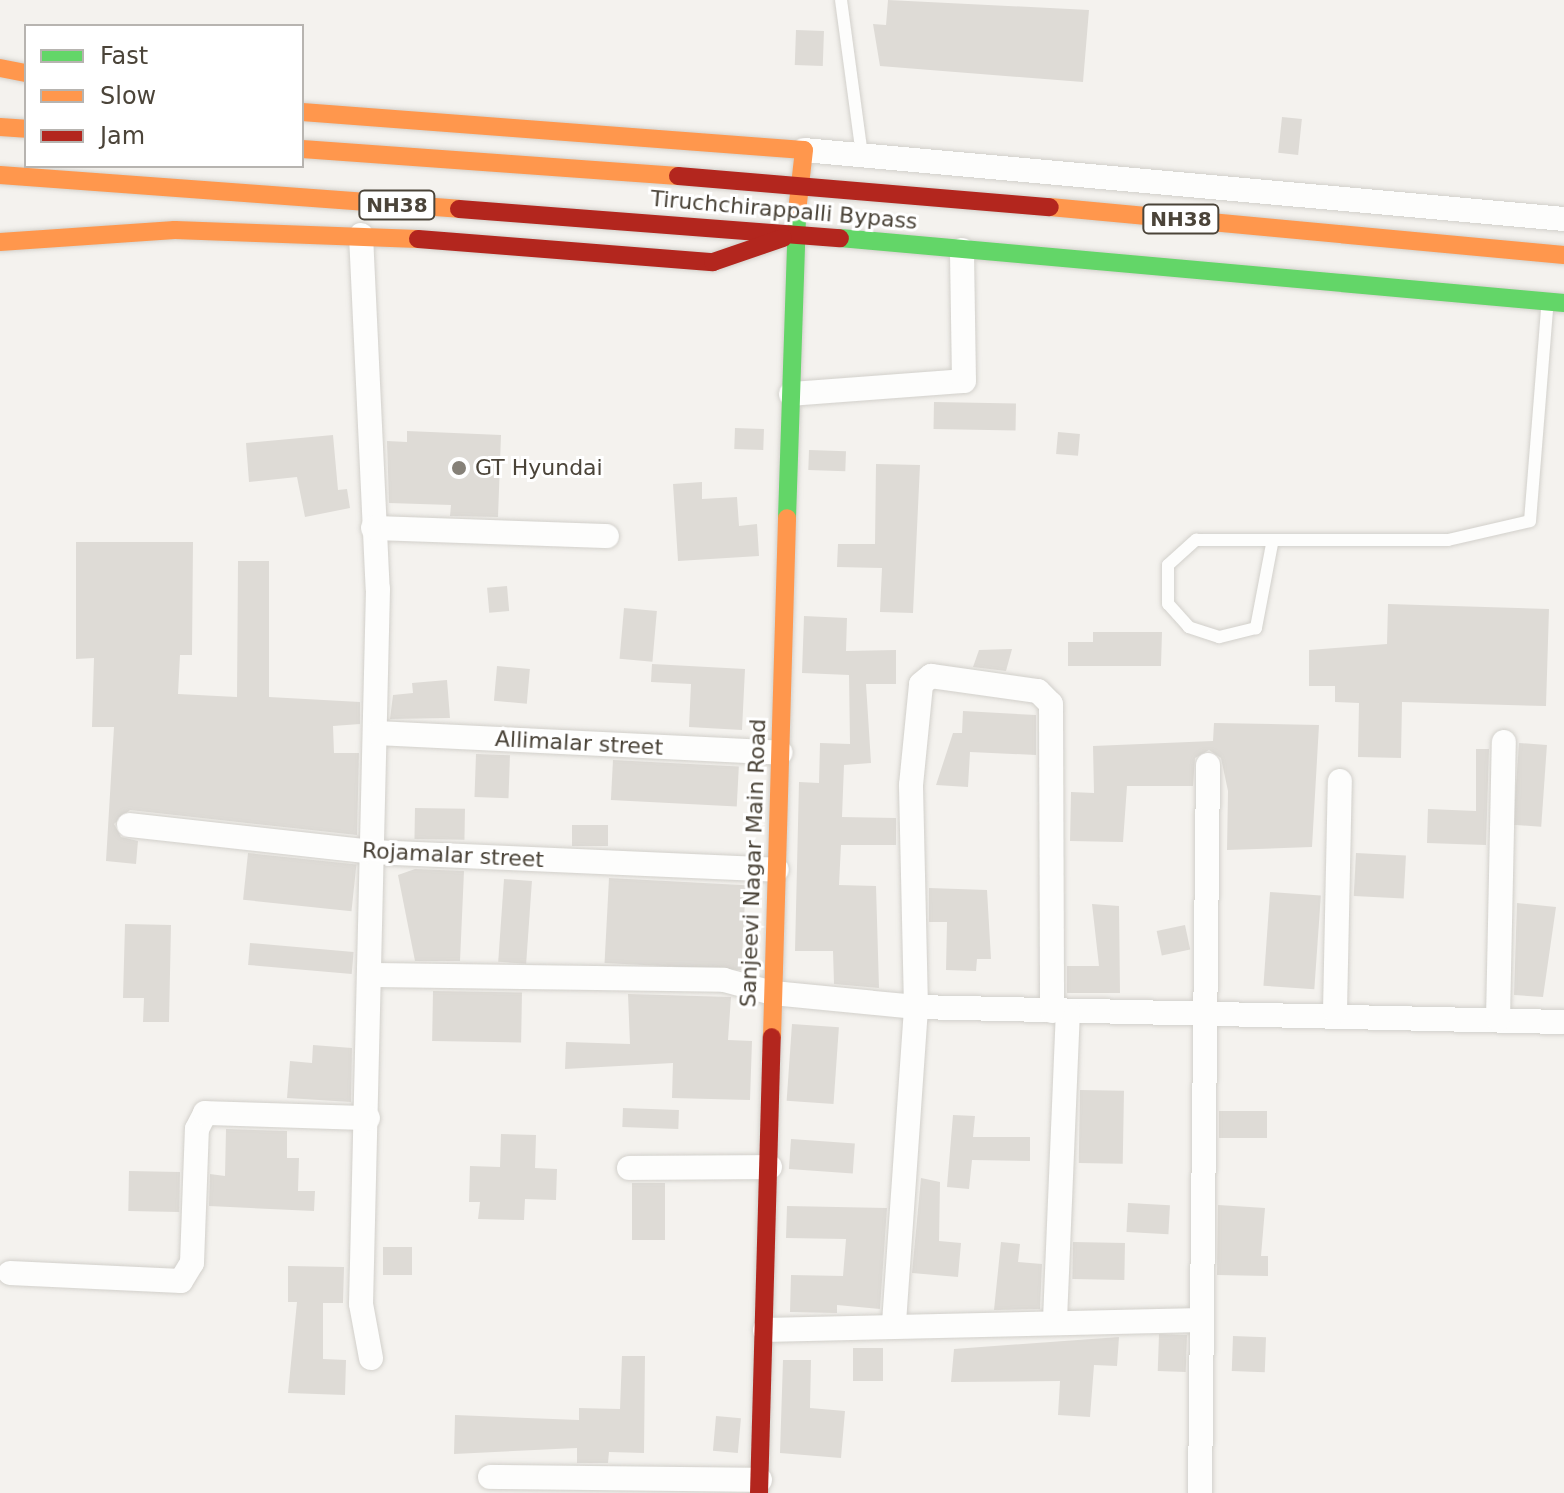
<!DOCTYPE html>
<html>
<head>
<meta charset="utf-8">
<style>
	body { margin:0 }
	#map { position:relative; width:1564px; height:1493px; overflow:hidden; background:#f4f2ee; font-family:"DejaVu Sans",sans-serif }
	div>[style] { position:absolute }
	.building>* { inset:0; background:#dedbd6; transform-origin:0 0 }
	.roads { filter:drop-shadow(0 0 2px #d2d0cb) drop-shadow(0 0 2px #d2d0cb) }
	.lane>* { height:12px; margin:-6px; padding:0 6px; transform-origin:6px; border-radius:6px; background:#fdfdfc }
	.street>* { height:24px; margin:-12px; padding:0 12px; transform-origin:12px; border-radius:12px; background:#fdfdfc }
	.fast>* { height:18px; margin:-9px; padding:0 9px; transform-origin:9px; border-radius:9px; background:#63d668 }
	.slow>* { height:18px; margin:-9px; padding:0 9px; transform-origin:9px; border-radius:9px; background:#ff974d }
	.jam>* { height:18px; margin:-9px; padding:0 9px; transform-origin:9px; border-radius:9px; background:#b3261e }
	.dots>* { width:22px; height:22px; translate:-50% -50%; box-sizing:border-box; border:4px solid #fff; border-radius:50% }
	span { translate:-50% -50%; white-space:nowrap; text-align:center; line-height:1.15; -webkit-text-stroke:6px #fff; paint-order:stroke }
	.shield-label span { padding:2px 6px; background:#fff; border:2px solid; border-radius:6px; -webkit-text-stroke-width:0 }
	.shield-label { font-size:20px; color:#4b4439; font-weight:700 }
	.street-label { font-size:22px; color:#4b4439 }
	.poi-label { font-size:22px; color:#4b4439 }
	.left { translate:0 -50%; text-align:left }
	.legend { position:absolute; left:24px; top:24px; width:280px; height:144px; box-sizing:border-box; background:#fff; border:2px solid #b7b4b0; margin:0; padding:10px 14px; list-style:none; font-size:24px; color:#4b4439 }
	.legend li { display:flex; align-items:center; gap:16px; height:40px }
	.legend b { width:40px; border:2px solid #b7b4b0 }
</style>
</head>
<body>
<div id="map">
	<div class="building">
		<div style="clip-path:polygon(888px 0,1089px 10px,1083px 82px,880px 66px,873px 24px,886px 25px)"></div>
		<div style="left:796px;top:30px;width:28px;height:35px;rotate:2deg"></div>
		<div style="left:1282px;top:117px;width:20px;height:36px;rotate:6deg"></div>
		<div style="left:934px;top:402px;width:82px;height:27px;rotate:1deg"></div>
		<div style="left:735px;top:428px;width:29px;height:21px;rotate:2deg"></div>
		<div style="clip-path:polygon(407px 431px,501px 435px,498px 517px,450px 516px,451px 505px,389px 503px,387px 441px,407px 442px)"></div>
		<div style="left:1058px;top:432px;width:22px;height:22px;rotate:5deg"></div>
		<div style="clip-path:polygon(333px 435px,338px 490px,347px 489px,350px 508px,305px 517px,297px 477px,249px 482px,246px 443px)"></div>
		<div style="left:809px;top:450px;width:37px;height:20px;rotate:2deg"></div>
		<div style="clip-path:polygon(876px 464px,920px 465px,913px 613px,880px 612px,882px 568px,837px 567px,838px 544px,875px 544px)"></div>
		<div style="clip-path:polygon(702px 482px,702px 499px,737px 497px,739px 526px,757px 524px,759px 556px,678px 561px,673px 484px)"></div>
		<div style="clip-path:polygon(76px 542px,193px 542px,192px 655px,180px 655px,178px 694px,237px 697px,238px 561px,269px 561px,269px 697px,360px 702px,360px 724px,333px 726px,334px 753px,359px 753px,357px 835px,130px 810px,114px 824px,121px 837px,138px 841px,136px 864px,106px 861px,114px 727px,92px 727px,94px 658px,76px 659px)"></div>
		<div style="left:507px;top:586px;width:25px;height:20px;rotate:85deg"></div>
		<div style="clip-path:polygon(1388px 604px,1549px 609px,1546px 706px,1402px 702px,1401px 758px,1358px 757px,1359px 703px,1335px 702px,1335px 686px,1309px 686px,1309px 650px,1387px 644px)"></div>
		<div style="left:624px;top:608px;width:33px;height:51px;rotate:5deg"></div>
		<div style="clip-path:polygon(804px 616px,847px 618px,846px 651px,896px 650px,896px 684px,866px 684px,871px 763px,844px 765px,842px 817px,896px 818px,896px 845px,841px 845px,839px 885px,876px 886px,879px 988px,834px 984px,833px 951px,795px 951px,799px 782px,819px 783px,820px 743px,850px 744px,849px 675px,802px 673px)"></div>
		<div style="clip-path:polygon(1093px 632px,1162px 632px,1161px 666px,1068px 666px,1068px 642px,1093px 642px)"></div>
		<div style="clip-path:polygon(1012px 649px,1006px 671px,973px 667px,979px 650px)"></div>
		<div style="clip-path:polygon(652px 664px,745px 669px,742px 730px,689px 727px,691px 684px,651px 682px)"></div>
		<div style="left:497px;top:666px;width:33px;height:35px;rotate:5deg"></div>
		<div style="clip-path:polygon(447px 680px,450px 718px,390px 719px,393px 695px,413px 693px,412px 683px)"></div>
		<div style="clip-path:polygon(963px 711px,1036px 715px,1036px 755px,970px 752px,968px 787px,936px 785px,953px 733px,962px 733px)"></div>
		<div style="clip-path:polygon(1214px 723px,1319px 725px,1312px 847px,1227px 850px,1228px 791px,1221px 758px,1209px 750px,1195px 758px,1193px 786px,1127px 786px,1123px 842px,1070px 841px,1071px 792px,1094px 793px,1093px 746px,1213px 741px)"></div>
		<div style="left:1519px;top:743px;width:28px;height:82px;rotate:4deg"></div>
		<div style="clip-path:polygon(1476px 749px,1489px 749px,1486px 845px,1427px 843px,1428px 809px,1476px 811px)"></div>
		<div style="left:476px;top:754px;width:34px;height:43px;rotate:2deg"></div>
		<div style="left:613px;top:760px;width:126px;height:40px;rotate:3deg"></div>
		<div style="left:415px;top:808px;width:50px;height:31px;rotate:1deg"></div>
		<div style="left:572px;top:825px;width:36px;height:21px"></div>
		<div style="left:248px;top:853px;width:109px;height:47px;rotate:6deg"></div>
		<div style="left:1356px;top:853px;width:50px;height:43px;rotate:3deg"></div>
		<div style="clip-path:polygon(415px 869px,464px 871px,460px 961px,415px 961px,398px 875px)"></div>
		<div style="left:609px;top:878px;width:137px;height:85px;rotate:3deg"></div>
		<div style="left:504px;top:879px;width:28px;height:83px;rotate:4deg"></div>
		<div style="clip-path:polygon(929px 888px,987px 890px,991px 959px,977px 959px,976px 971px,946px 970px,947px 922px,929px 922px)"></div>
		<div style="left:1270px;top:892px;width:51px;height:94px;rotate:4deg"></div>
		<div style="clip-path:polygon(1517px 903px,1556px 907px,1543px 997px,1514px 995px)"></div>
		<div style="clip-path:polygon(1092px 904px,1119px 906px,1120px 993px,1067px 993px,1067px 966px,1099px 966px)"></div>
		<div style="clip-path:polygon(125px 924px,171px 925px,169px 1022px,143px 1022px,144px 998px,123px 998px)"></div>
		<div style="left:1185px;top:925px;width:25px;height:29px;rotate:78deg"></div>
		<div style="left:250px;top:943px;width:104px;height:22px;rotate:5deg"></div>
		<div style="left:433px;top:991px;width:89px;height:50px;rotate:1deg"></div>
		<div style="clip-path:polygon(628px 994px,731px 997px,728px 1040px,752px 1041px,750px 1100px,672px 1098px,673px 1063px,565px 1069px,566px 1042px,630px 1044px)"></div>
		<div style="left:792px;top:1024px;width:47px;height:77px;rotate:4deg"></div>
		<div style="clip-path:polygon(313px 1045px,352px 1048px,351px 1102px,287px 1098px,290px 1061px,312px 1063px)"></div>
		<div style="left:1080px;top:1090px;width:44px;height:73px;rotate:1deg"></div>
		<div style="left:623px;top:1108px;width:56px;height:19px;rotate:2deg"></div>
		<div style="left:1219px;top:1111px;width:48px;height:27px"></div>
		<div style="clip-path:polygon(953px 1115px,975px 1116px,973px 1137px,1030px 1137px,1030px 1161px,972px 1160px,969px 1189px,947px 1187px)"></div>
		<div style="clip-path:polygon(226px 1129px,287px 1131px,287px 1158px,299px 1158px,298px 1191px,315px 1191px,314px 1211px,209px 1206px,210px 1174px,225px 1176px)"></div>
		<div style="clip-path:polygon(501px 1134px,536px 1135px,535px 1168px,557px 1169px,556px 1200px,525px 1199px,524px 1220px,478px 1219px,480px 1202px,469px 1202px,470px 1166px,500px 1167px)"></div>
		<div style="left:791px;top:1139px;width:64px;height:30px;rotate:4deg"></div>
		<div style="left:129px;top:1171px;width:51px;height:40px;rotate:1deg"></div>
		<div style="clip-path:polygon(921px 1178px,940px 1182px,939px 1241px,961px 1243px,958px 1277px,912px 1273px)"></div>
		<div style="left:632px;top:1183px;width:33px;height:57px"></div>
		<div style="left:1128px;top:1203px;width:42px;height:29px;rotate:3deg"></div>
		<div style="clip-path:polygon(1218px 1205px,1265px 1208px,1261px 1256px,1268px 1256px,1268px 1276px,1217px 1275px)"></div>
		<div style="clip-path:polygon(787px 1206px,887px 1208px,880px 1309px,837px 1305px,837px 1313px,790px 1312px,791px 1275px,843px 1276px,846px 1239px,786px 1238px)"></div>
		<div style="clip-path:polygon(1001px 1242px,1020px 1244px,1018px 1262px,1042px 1264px,1040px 1309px,994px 1310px)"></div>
		<div style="left:1073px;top:1242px;width:52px;height:37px;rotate:1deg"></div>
		<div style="left:412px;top:1247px;width:28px;height:29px;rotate:90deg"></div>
		<div style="clip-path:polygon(288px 1266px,344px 1267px,343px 1303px,323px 1303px,323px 1359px,346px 1360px,345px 1395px,288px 1393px,297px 1302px,288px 1302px)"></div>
		<div style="left:1187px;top:1335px;width:37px;height:28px;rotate:92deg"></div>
		<div style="left:1233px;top:1336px;width:33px;height:35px;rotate:2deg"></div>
		<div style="clip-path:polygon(1119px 1337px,1117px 1366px,1094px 1365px,1090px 1417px,1058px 1415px,1060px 1381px,951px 1382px,954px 1349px)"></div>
		<div style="left:853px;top:1348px;width:30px;height:33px"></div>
		<div style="clip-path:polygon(622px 1356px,645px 1356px,644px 1453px,609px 1452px,608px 1463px,577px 1463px,577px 1448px,454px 1454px,455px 1415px,579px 1420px,579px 1408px,620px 1409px)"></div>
		<div style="clip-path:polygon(783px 1360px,811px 1360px,810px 1408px,845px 1411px,841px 1458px,780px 1453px)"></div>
		<div style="left:716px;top:1416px;width:25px;height:35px;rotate:5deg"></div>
	</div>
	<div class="roads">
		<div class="lane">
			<div style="left:841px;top:0;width:156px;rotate:82.3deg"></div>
			<div style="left:1272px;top:544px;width:86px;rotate:100.8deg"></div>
			<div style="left:1256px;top:628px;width:38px;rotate:166deg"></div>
			<div style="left:1219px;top:637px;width:32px;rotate:-162deg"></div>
			<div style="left:1189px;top:627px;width:31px;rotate:-132deg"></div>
			<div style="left:1168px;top:604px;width:39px;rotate:-90deg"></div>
			<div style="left:1168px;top:565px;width:38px;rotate:-42deg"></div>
			<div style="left:1196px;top:540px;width:252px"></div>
			<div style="left:1448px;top:540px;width:84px;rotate:-13deg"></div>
			<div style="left:1530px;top:521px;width:213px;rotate:-85.4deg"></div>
		</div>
		<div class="street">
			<div style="left:804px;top:150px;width:763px;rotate:5.19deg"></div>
			<div style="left:361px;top:235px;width:354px;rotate:87.3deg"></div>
			<div style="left:378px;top:589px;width:715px;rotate:91.36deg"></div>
			<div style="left:361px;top:1304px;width:55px;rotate:79.5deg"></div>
			<div style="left:791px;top:394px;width:173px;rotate:-4.3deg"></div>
			<div style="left:964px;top:381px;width:131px;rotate:-90.9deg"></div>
			<div style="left:373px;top:528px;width:234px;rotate:2deg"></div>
			<div style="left:378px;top:733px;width:403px;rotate:2.8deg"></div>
			<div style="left:129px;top:825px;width:244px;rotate:6.3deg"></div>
			<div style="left:372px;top:852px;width:405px;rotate:2.5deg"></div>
			<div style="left:375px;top:975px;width:349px;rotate:0.8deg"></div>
			<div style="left:724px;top:980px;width:51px;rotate:14.9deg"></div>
			<div style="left:773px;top:993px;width:144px;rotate:5.6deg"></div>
			<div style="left:916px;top:1007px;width:648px;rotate:1.33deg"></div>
			<div style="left:1335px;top:1011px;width:230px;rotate:-88.8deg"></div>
			<div style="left:1498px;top:1019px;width:277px;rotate:-88.8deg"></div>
			<div style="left:629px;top:1168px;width:141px;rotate:-0.4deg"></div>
			<div style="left:10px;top:1273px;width:171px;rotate:2.7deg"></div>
			<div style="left:181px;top:1281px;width:21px;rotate:-59deg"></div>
			<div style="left:192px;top:1263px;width:134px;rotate:-87.9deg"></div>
			<div style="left:197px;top:1129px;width:18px;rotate:-63deg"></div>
			<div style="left:205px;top:1113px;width:163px;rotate:1.8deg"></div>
			<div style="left:1055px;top:1320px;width:309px;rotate:-87.6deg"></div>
			<div style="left:894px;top:1323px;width:317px;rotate:-86deg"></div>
			<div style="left:916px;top:1007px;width:222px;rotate:-91.3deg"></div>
			<div style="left:911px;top:785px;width:101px;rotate:-84.3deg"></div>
			<div style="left:921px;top:684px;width:13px;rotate:-39deg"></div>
			<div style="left:931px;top:676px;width:108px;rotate:8deg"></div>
			<div style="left:1038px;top:691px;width:18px;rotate:45deg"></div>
			<div style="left:1051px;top:704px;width:307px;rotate:89.8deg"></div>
			<div style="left:765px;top:1330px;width:436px;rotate:-1.3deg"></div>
			<div style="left:490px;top:1477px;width:270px;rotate:0.6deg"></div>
			<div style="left:1200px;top:1493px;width:728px;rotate:-89.37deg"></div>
		</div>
		<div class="fast">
			<div style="left:840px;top:238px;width:727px;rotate:5.13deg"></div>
			<div style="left:787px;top:518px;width:307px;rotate:-88.1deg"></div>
		</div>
		<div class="slow">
			<div style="left:0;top:68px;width:26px;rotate:11deg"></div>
			<div style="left:302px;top:112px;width:503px;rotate:4.33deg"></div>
			<div style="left:804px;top:150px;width:61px;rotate:96.5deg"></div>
			<div style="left:0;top:127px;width:26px;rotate:4deg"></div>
			<div style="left:302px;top:149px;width:377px;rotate:4.1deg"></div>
			<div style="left:0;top:175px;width:460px;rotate:4.2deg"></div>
			<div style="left:1050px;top:207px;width:516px;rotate:5.34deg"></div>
			<div style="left:0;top:242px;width:175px;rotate:-3.9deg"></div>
			<div style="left:175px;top:230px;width:243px;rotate:2.1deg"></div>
			<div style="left:772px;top:1037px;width:519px;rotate:-88.34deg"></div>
		</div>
		<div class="jam">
			<div style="left:678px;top:176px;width:373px;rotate:4.8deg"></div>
			<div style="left:459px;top:209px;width:382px;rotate:4.4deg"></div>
			<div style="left:418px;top:239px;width:296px;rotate:4.5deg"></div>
			<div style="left:713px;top:262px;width:74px;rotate:-18.9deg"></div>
			<div style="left:759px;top:1493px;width:456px;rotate:-88.4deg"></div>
		</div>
	</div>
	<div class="dots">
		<div style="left:459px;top:468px;background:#868178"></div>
	</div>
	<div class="shield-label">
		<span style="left:397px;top:205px">NH38</span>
		<span style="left:1181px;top:219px">NH38</span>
	</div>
	<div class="street-label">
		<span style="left:784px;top:210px;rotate:5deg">Tiruchchirappalli Bypass</span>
		<span style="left:579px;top:743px;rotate:3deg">Allimalar street</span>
		<span style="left:453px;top:855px;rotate:3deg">Rojamalar street</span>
		<span style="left:753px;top:863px;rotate:-88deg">Sanjeevi Nagar Main Road</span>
	</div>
	<div class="poi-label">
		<span class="left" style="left:475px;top:468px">GT Hyundai</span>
	</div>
	<ul class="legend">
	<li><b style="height:10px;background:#63d668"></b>Fast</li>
	<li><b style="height:10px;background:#ff974d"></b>Slow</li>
	<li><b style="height:10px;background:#b3261e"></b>Jam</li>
	</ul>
</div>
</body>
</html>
